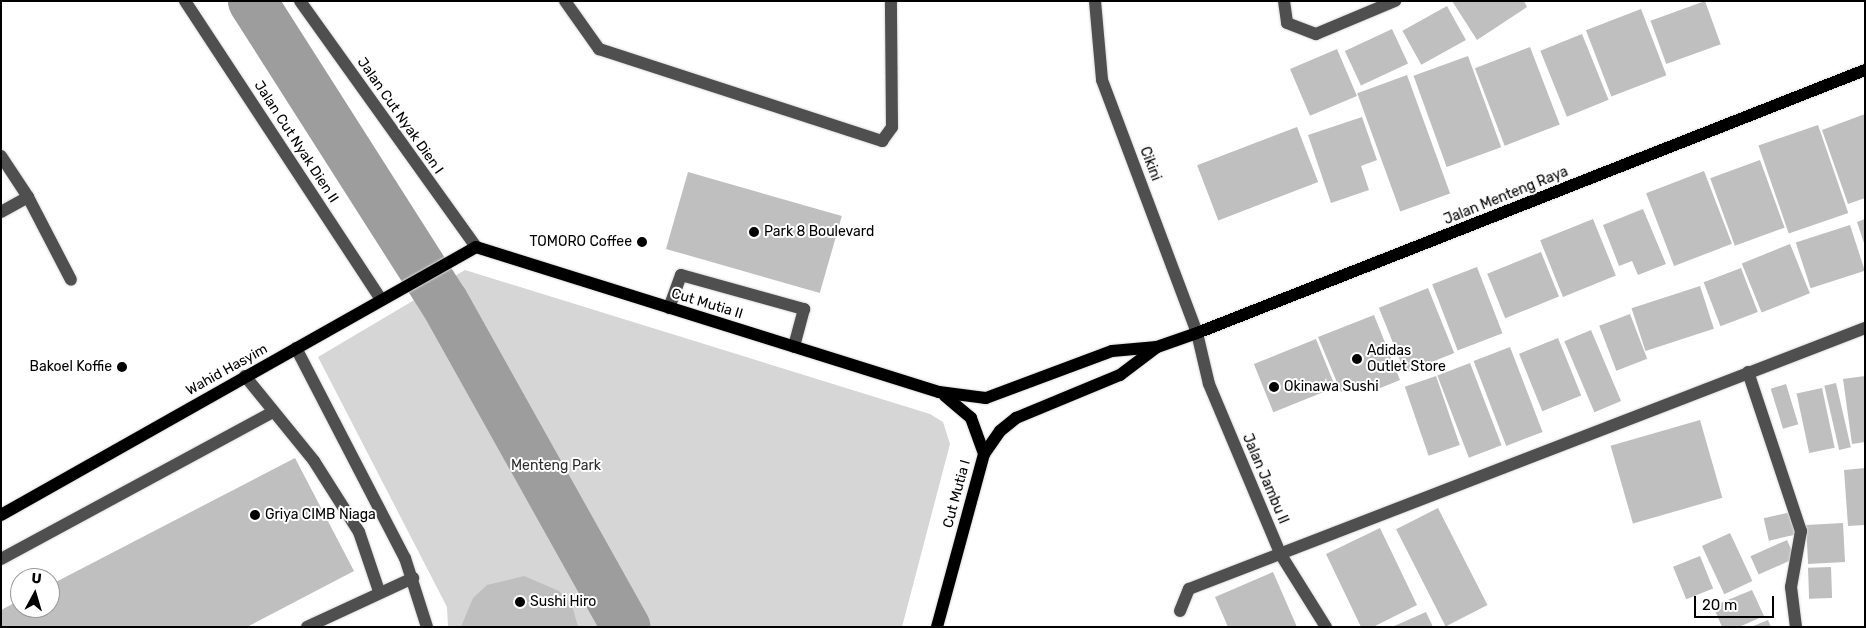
<!DOCTYPE html>
<html>
<head>
<meta charset="utf-8">
<style>
	body { margin:0 }
	#map { position:relative; width:1866px; height:628px; overflow:hidden; background:#fff; font-family:Rubik,sans-serif }
	div>[style] { position:absolute }
	.green>* { inset:0; background:#d6d6d6 }
	.river>* { height:49px; margin:-24.5px; padding:0 24.5px; transform-origin:24.5px; border-radius:24.5px; background:#9d9d9d }
	.building>* { inset:0; background:#bfbfbf; transform-origin:0 0 }
	.roads { filter:drop-shadow(0 0 1px #dbdbdb) drop-shadow(0 0 1px #dbdbdb) }
	.minor>* { height:12px; margin:-6px; padding:0 6px; transform-origin:6px; border-radius:6px; background:#4f4f4f }
	.major>* { height:12px; margin:-6px; padding:0 6px; transform-origin:6px; border-radius:6px; background:#000 }
	.dots>* { width:14px; height:14px; translate:-50% -50%; box-sizing:border-box; border:2px solid #fff; border-radius:50% }
	span { translate:-50% -50%; white-space:nowrap; text-align:center; line-height:1.15; -webkit-text-stroke:4px #fff; paint-order:stroke }
	.street-label { font-size:14px; color:#000 }
	.poi-label { font-size:14px; color:#000 }
	.left { translate:0 -50%; text-align:left }
	.right { translate:-100% -50%; text-align:right }
	.park-label { font-size:14px; color:#2d2d2d }
	.frame { position:absolute; inset:0; border:2px solid #000; pointer-events:none }
	.north { position:absolute; left:10px; top:568px; width:50px; height:50px; box-sizing:border-box; background:#fff; border:1px solid #999; border-radius:50%; rotate:6deg; font-size:14px; font-weight:700; line-height:20px; text-align:center; color:#000 }
	.north::after { content:''; display:block; margin:auto; width:18px; height:22px; background:#000; clip-path:polygon(50% 0,100% 100%,50% 72%,0 100%) }
	.scale { position:absolute; left:1694px; top:596px; width:80px; height:22px; box-sizing:border-box; border:2px solid #000; border-top:0; padding-left:6px; font-size:15px; line-height:18px; white-space:nowrap; color:#000; -webkit-text-stroke:4px #fff; paint-order:stroke }
</style>
</head>
<body>
<div id="map">
	<div class="green">
		<div style="clip-path:polygon(465px 270px,930px 414px,943px 422px,950px 444px,902px 627px,448px 627px,447px 607px,318px 357px)"></div>
	</div>
	<div class="river">
		<div style="left:252px;top:1px;width:357px;rotate:57.5deg"></div>
		<div style="left:444px;top:302px;width:372px;rotate:60.8deg"></div>
	</div>
	<div class="building">
		<div style="clip-path:polygon(1452px 1px,1524px 1px,1527px 7px,1477px 40px)"></div>
		<div style="left:1705px;top:1px;width:46px;height:58px;rotate:70deg"></div>
		<div style="left:1447px;top:6px;width:39px;height:51px;rotate:61deg"></div>
		<div style="left:1641px;top:9px;width:71px;height:59px;rotate:69deg"></div>
		<div style="left:1392px;top:29px;width:38px;height:52px;rotate:65deg"></div>
		<div style="left:1582px;top:34px;width:71px;height:45px;rotate:68deg"></div>
		<div style="left:1530px;top:47px;width:83px;height:59px;rotate:69deg"></div>
		<div style="left:1337px;top:49px;width:51px;height:51px;rotate:67deg"></div>
		<div style="left:1468px;top:56px;width:97px;height:58px;rotate:70deg"></div>
		<div style="left:1407px;top:75px;width:126px;height:53px;rotate:70deg"></div>
		<div style="clip-path:polygon(1865px 114px,1865px 198px,1848px 204px,1822px 130px)"></div>
		<div style="clip-path:polygon(1362px 117px,1377px 160px,1361px 166px,1369px 190px,1331px 203px,1308px 135px)"></div>
		<div style="left:1818px;top:125px;width:93px;height:63px;rotate:71deg"></div>
		<div style="left:1297px;top:127px;width:59px;height:107px;rotate:69deg"></div>
		<div style="left:1760px;top:160px;width:72px;height:53px;rotate:70deg"></div>
		<div style="left:1704px;top:171px;width:78px;height:62px;rotate:69deg"></div>
		<div style="left:688px;top:172px;width:160px;height:80px;rotate:16deg"></div>
		<div style="clip-path:polygon(1643px 209px,1666px 264px,1638px 275px,1632px 261px,1619px 266px,1603px 225px)"></div>
		<div style="left:1593px;top:219px;width:61px;height:57px;rotate:68deg"></div>
		<div style="clip-path:polygon(1865px 219px,1865px 243px,1864px 243px,1857px 222px)"></div>
		<div style="left:1850px;top:225px;width:48px;height:57px;rotate:72deg"></div>
		<div style="left:1790px;top:244px;width:53px;height:52px;rotate:68deg"></div>
		<div style="left:1541px;top:252px;width:48px;height:58px;rotate:68deg"></div>
		<div style="left:1477px;top:267px;width:71px;height:48px;rotate:69deg"></div>
		<div style="left:1741px;top:268px;width:47px;height:40px;rotate:69deg"></div>
		<div style="left:1700px;top:286px;width:45px;height:72px;rotate:72deg"></div>
		<div style="left:1428px;top:288px;width:70px;height:53px;rotate:68deg"></div>
		<div style="left:1630px;top:314px;width:48px;height:33px;rotate:69deg"></div>
		<div style="clip-path:polygon(1374px 315px,1400px 380px,1368px 393px,1364px 383px,1341px 392px,1318px 337px)"></div>
		<div style="left:1591px;top:330px;width:77px;height:29px;rotate:67deg"></div>
		<div style="left:1558px;top:338px;width:62px;height:42px;rotate:68deg"></div>
		<div style="left:1316px;top:339px;width:52px;height:67px;rotate:68deg"></div>
		<div style="left:1510px;top:347px;width:91px;height:39px;rotate:69deg"></div>
		<div style="left:1470px;top:363px;width:88px;height:35px;rotate:69deg"></div>
		<div style="left:1436px;top:376px;width:73px;height:33px;rotate:71deg"></div>
		<div style="clip-path:polygon(1865px 376px,1865px 442px,1852px 444px,1843px 379px)"></div>
		<div style="left:1836px;top:383px;width:66px;height:12px;rotate:77deg"></div>
		<div style="left:1786px;top:384px;width:42px;height:16px;rotate:73deg"></div>
		<div style="left:1822px;top:388px;width:61px;height:26px;rotate:78deg"></div>
		<div style="left:1700px;top:420px;width:81px;height:93px;rotate:74deg"></div>
		<div style="clip-path:polygon(295px 458px,354px 571px,247px 627px,1px 627px,1px 610px,20px 600px,20px 608px,50px 608px,50px 585px)"></div>
		<div style="clip-path:polygon(1865px 468px,1865px 525px,1848px 526px,1844px 470px)"></div>
		<div style="left:1438px;top:508px;width:109px;height:47px;rotate:63deg"></div>
		<div style="left:1791px;top:512px;width:23px;height:28px;rotate:77deg"></div>
		<div style="left:1843px;top:523px;width:39px;height:37px;rotate:87deg"></div>
		<div style="clip-path:polygon(1380px 528px,1417px 605px,1373px 627px,1361px 627px,1326px 554px)"></div>
		<div style="left:1730px;top:533px;width:53px;height:31px;rotate:65deg"></div>
		<div style="left:1787px;top:540px;width:20px;height:40px;rotate:66deg"></div>
		<div style="left:1700px;top:556px;width:35px;height:29px;rotate:68deg"></div>
		<div style="left:1831px;top:567px;width:31px;height:23px;rotate:88deg"></div>
		<div style="clip-path:polygon(1273px 572px,1297px 627px,1228px 627px,1215px 597px)"></div>
		<div style="clip-path:polygon(524px 576px,559px 591px,572px 605px,578px 627px,461px 627px,473px 598px,487px 585px)"></div>
		<div style="clip-path:polygon(1752px 590px,1764px 616px,1739px 627px,1722px 627px,1713px 606px)"></div>
		<div style="clip-path:polygon(1426px 612px,1433px 627px,1392px 627px)"></div>
		<div style="clip-path:polygon(1768px 620px,1771px 627px,1751px 627px)"></div>
	</div>
	<div class="roads">
		<div class="minor">
			<div style="left:185px;top:1px;width:357px;rotate:56.7deg"></div>
			<div style="left:300px;top:1px;width:302px;rotate:54.4deg"></div>
			<div style="left:565px;top:1px;width:59px;rotate:54.7deg"></div>
			<div style="left:599px;top:49px;width:298px;rotate:18deg"></div>
			<div style="left:882px;top:141px;width:17px;rotate:-54deg"></div>
			<div style="left:892px;top:127px;width:126px;rotate:-90.5deg"></div>
			<div style="left:1095px;top:1px;width:79px;rotate:84.9deg"></div>
			<div style="left:1102px;top:80px;width:270px;rotate:69.4deg"></div>
			<div style="left:1197px;top:333px;width:52px;rotate:76.8deg"></div>
			<div style="left:1209px;top:384px;width:186px;rotate:67.2deg"></div>
			<div style="left:1281px;top:555px;width:85px;rotate:58deg"></div>
			<div style="left:1284px;top:1px;width:22px;rotate:82deg"></div>
			<div style="left:1287px;top:23px;width:31px;rotate:21deg"></div>
			<div style="left:1316px;top:34px;width:86px;rotate:-22.7deg"></div>
			<div style="left:1px;top:156px;width:49px;rotate:56.6deg"></div>
			<div style="left:28px;top:197px;width:93px;rotate:62.6deg"></div>
			<div style="left:1px;top:212px;width:31px;rotate:-29deg"></div>
			<div style="left:669px;top:308px;width:35px;rotate:-70deg"></div>
			<div style="left:681px;top:275px;width:128px;rotate:15.5deg"></div>
			<div style="left:804px;top:309px;width:39px;rotate:105deg"></div>
			<div style="left:296px;top:348px;width:237px;rotate:62.6deg"></div>
			<div style="left:405px;top:558px;width:72px;rotate:72.3deg"></div>
			<div style="left:1748px;top:372px;width:168px;rotate:71.6deg"></div>
			<div style="left:1801px;top:531px;width:57px;rotate:100.1deg"></div>
			<div style="left:1791px;top:587px;width:40px;rotate:82.9deg"></div>
			<div style="left:245px;top:376px;width:109px;rotate:50.9deg"></div>
			<div style="left:314px;top:461px;width:84px;rotate:57.6deg"></div>
			<div style="left:359px;top:532px;width:62px;rotate:71.3deg"></div>
			<div style="left:1px;top:559px;width:307px;rotate:-28.4deg"></div>
			<div style="left:1180px;top:611px;width:24px;rotate:-68deg"></div>
			<div style="left:1189px;top:589px;width:725px;rotate:-21.11deg"></div>
			<div style="left:307px;top:627px;width:117px;rotate:-24.8deg"></div>
		</div>
		<div class="major">
			<div style="left:945px;top:396px;width:34px;rotate:40deg"></div>
			<div style="left:971px;top:418px;width:38px;rotate:70deg"></div>
			<div style="left:1px;top:515px;width:545px;rotate:-29.43deg"></div>
			<div style="left:476px;top:247px;width:485px;rotate:17.4deg"></div>
			<div style="left:939px;top:392px;width:47px;rotate:7.3deg"></div>
			<div style="left:986px;top:398px;width:134px;rotate:-20.5deg"></div>
			<div style="left:1112px;top:351px;width:45px;rotate:-5.1deg"></div>
			<div style="left:1157px;top:347px;width:42px;rotate:-19.3deg"></div>
			<div style="left:1197px;top:333px;width:718px;rotate:-21.49deg"></div>
			<div style="left:937px;top:627px;width:179px;rotate:-74.8deg"></div>
			<div style="left:984px;top:454px;width:28px;rotate:-55deg"></div>
			<div style="left:1000px;top:431px;width:21px;rotate:-39deg"></div>
			<div style="left:1016px;top:418px;width:113px;rotate:-22.5deg"></div>
			<div style="left:1120px;top:375px;width:46px;rotate:-37.1deg"></div>
		</div>
	</div>
	<div class="dots">
		<div style="left:754px;top:232px;background:#000"></div>
		<div style="left:642px;top:242px;background:#000"></div>
		<div style="left:1357px;top:359px;background:#000"></div>
		<div style="left:122px;top:367px;background:#000"></div>
		<div style="left:1274px;top:387px;background:#000"></div>
		<div style="left:255px;top:515px;background:#000"></div>
		<div style="left:520px;top:602px;background:#000"></div>
	</div>
	<div class="street-label">
		<span style="left:400px;top:116px;rotate:55deg">Jalan Cut Nyak Dien I</span>
		<span style="left:296px;top:142px;rotate:57deg">Jalan Cut Nyak Dien II</span>
		<span style="left:1150px;top:164px;rotate:69deg">Cikini</span>
		<span style="left:1506px;top:196px;rotate:-22deg">Jalan Menteng Raya</span>
		<span style="left:707px;top:304px;rotate:17deg">Cut Mutia II</span>
		<span style="left:227px;top:370px;rotate:-29deg">Wahid Hasyim</span>
		<span style="left:1265px;top:479px;rotate:67deg">Jalan Jambu II</span>
		<span style="left:957px;top:494px;rotate:-75deg">Cut Mutia I</span>
	</div>
	<div class="poi-label">
		<span class="left" style="left:764px;top:232px">Park 8 Boulevard</span>
		<span class="right" style="left:632px;top:242px">TOMORO Coffee</span>
		<span class="left" style="left:1367px;top:359px">Adidas<br>Outlet Store</span>
		<span class="right" style="left:112px;top:367px">Bakoel Koffie</span>
		<span class="left" style="left:1284px;top:387px">Okinawa Sushi</span>
		<span class="left" style="left:265px;top:515px">Griya CIMB Niaga</span>
		<span class="left" style="left:530px;top:602px">Sushi Hiro</span>
	</div>
	<div class="park-label">
		<span style="left:556px;top:466px">Menteng Park</span>
	</div>
	<div class="frame"></div>
	<div class="north">U</div>
	<div class="scale">20 m</div>
</div>
</body>
</html>
